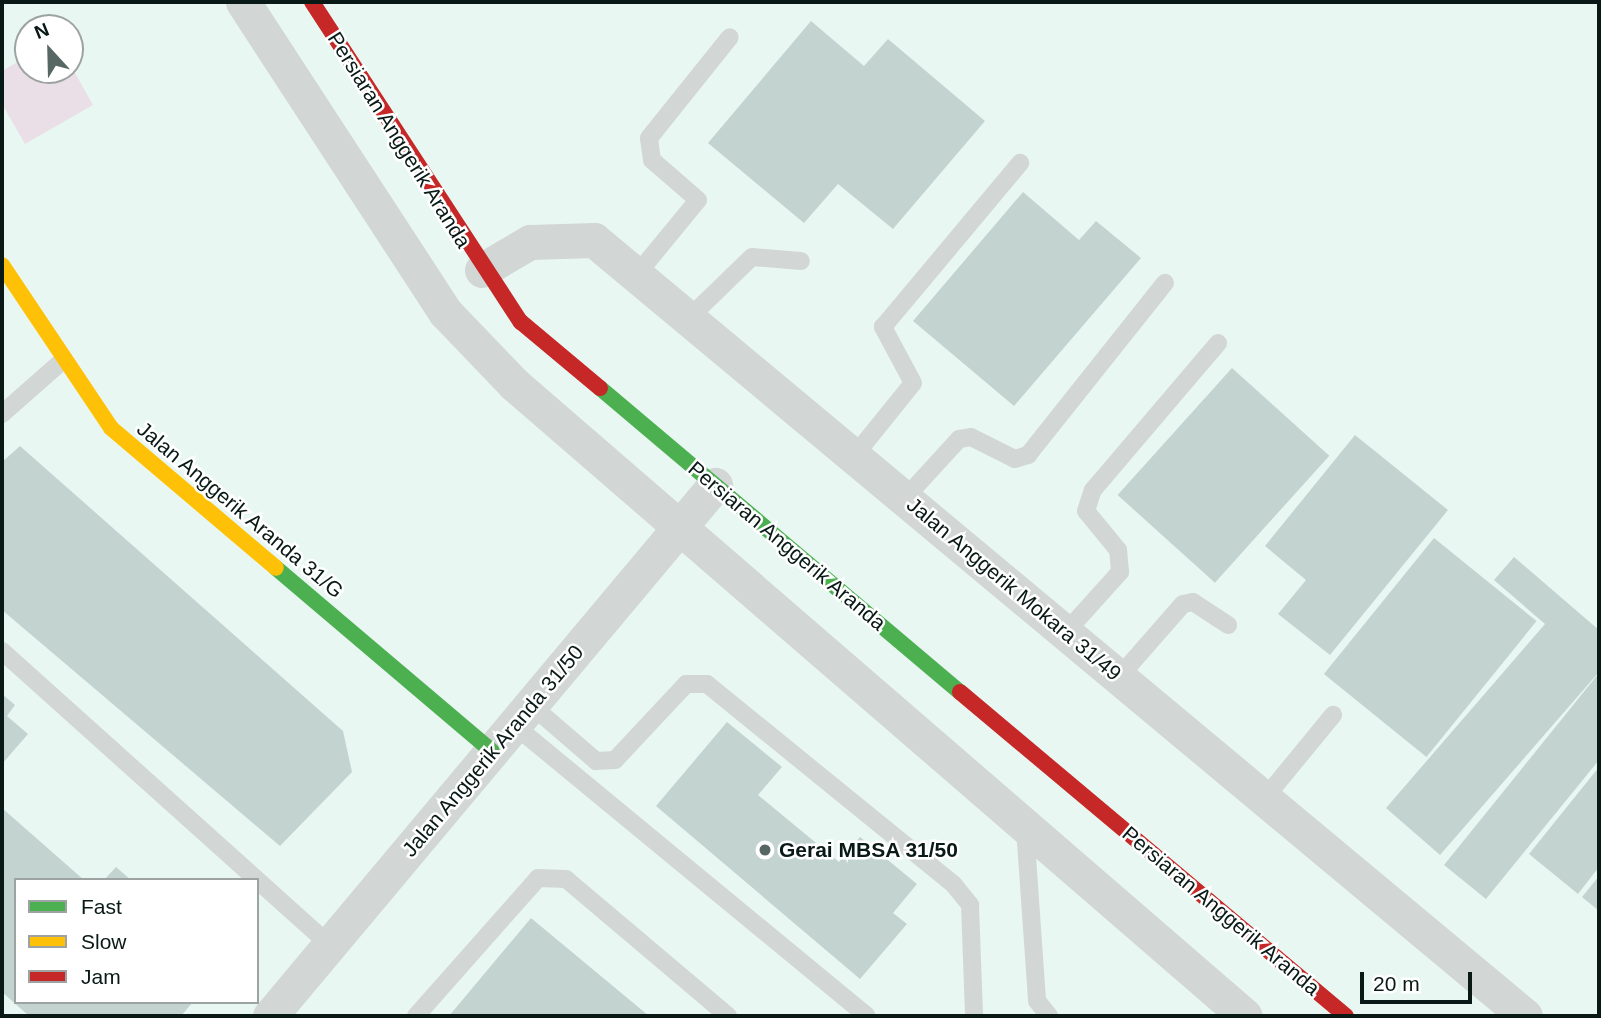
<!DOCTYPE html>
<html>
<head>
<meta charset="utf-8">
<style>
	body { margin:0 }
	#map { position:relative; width:1601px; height:1018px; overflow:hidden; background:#e9f7f3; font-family:Helvetica,sans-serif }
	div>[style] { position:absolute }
	.green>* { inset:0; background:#eadfe6 }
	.building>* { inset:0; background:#c3d4d0; transform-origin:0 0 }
	.lane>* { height:18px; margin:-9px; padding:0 9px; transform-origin:9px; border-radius:9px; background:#d2d7d5 }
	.street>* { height:35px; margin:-17.5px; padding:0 17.5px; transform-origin:17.5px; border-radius:17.5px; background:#d2d7d5 }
	.fast>* { height:16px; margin:-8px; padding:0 8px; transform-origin:8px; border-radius:8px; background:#4caf50 }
	.slow>* { height:16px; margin:-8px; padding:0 8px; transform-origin:8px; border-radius:8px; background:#ffc107 }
	.jam>* { height:16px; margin:-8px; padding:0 8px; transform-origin:8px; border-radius:8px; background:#c62828 }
	.dots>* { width:19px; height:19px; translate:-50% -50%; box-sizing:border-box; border:4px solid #fff; border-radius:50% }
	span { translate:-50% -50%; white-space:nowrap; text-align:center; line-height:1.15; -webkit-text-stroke:5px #fff; paint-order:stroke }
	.street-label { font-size:21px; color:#081916 }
	.poi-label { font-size:21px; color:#081916; font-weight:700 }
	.left { translate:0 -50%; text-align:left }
	.frame { position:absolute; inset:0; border:4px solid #081916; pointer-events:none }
	.legend { position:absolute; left:14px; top:878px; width:245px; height:126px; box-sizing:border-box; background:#fff; border:2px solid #9ca3a2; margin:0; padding:9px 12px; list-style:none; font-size:21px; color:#081916 }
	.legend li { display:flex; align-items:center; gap:14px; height:35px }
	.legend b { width:35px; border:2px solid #9ca3a2 }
	.north { position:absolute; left:14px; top:14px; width:70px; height:70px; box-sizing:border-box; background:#fff; border:2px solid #9ca3a2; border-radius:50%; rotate:338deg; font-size:19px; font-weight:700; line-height:28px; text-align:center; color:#081916 }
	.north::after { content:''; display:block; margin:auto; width:24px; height:32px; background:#576763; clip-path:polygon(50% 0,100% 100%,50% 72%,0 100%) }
	.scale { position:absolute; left:1360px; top:972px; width:112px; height:32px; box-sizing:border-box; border:4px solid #081916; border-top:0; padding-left:9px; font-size:21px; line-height:24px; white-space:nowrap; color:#081916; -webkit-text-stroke:5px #fff; paint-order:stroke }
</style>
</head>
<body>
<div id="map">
	<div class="green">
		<div style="clip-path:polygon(28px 56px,28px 70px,70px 70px,70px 64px,93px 105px,25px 144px,2px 104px,2px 71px)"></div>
	</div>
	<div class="building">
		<div style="clip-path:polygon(811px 21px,864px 66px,888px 39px,985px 121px,893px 229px,838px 184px,804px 223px,708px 143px)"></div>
		<div style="clip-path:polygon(1023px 192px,1079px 240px,1096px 221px,1141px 258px,1014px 406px,913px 321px)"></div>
		<div style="left:1232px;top:368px;width:131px;height:171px;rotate:42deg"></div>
		<div style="clip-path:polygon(1355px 435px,1448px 510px,1330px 655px,1278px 614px,1306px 580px,1265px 546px)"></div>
		<div style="clip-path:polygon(20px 446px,343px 731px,352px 772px,280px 846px,2px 610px,2px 462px)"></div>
		<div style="left:1434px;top:538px;width:132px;height:175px;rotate:39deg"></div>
		<div style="clip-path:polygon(1514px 557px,1599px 630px,1599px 672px,1440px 855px,1386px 808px,1545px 624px,1494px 580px)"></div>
		<div style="clip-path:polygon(1599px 673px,1599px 760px,1486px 899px,1444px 865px)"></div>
		<div style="clip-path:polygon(2px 694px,15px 705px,7px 716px,28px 734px,2px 764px)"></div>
		<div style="clip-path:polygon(727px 722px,782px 767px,758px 795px,839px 862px,860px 837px,917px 884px,893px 913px,907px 924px,860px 979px,656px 806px)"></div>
		<div style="clip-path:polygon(1599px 767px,1599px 867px,1578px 894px,1529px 854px)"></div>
		<div style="clip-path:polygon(2px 808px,84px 880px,16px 880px,16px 1002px,193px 1002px,181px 1016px,29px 1016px,2px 992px)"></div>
		<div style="clip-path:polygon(116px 867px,131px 880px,104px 880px)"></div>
		<div style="clip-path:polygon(1599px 876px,1599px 911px,1582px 897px)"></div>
		<div style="clip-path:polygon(531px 918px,649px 1016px,449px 1016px)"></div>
	</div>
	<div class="lane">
		<div style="left:638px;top:273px;width:94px;rotate:-50.6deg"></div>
		<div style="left:698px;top:200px;width:61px;rotate:-139deg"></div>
		<div style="left:652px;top:160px;width:22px;rotate:-98deg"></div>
		<div style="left:649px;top:138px;width:129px;rotate:-51.3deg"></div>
		<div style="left:690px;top:317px;width:86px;rotate:-44.1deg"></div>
		<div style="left:752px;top:257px;width:49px;rotate:4.7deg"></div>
		<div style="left:2px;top:414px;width:79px;rotate:-41.4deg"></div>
		<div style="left:855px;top:455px;width:92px;rotate:-51.1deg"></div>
		<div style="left:913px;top:383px;width:64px;rotate:-118.2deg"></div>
		<div style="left:883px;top:327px;width:214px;rotate:-50.1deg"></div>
		<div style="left:905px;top:498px;width:80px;rotate:-47.5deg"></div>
		<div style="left:959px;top:439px;width:12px;rotate:-9deg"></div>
		<div style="left:971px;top:437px;width:49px;rotate:26.6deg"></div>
		<div style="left:1015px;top:459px;width:14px;rotate:-17deg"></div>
		<div style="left:1028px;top:455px;width:220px;rotate:-51.5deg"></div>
		<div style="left:1066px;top:632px;width:81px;rotate:-48deg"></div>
		<div style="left:1120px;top:572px;width:22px;rotate:-95deg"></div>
		<div style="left:1118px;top:550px;width:50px;rotate:-129.4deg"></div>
		<div style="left:1086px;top:511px;width:22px;rotate:-72deg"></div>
		<div style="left:1093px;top:490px;width:193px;rotate:-49.6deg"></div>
		<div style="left:2px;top:651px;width:440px;rotate:41.9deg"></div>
		<div style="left:1119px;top:677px;width:97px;rotate:-48.8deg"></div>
		<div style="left:1183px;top:604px;width:10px;rotate:-11deg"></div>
		<div style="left:1193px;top:602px;width:42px;rotate:33.3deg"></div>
		<div style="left:531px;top:705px;width:86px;rotate:40.7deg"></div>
		<div style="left:596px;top:761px;width:19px;rotate:-3deg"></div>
		<div style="left:615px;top:760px;width:104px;rotate:-46.9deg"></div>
		<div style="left:686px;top:684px;width:21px"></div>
		<div style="left:707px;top:684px;width:318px;rotate:39.1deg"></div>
		<div style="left:954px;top:885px;width:26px;rotate:51deg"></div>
		<div style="left:970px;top:905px;width:111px;rotate:87.9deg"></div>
		<div style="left:514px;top:725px;width:457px;rotate:39.5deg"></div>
		<div style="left:1264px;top:799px;width:109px;rotate:-50.6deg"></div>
		<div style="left:1025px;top:828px;width:173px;rotate:86deg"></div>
		<div style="left:1037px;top:1001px;width:19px;rotate:51deg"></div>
		<div style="left:416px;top:1016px;width:184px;rotate:-48.5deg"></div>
		<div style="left:538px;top:878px;width:28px;rotate:2deg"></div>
		<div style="left:566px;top:879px;width:212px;rotate:40.2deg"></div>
	</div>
	<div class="street">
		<div style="left:243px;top:2px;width:370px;rotate:56.9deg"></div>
		<div style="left:445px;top:312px;width:100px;rotate:46.2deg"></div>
		<div style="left:514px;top:384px;width:966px;rotate:40.85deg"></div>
		<div style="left:482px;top:270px;width:56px;rotate:-30.3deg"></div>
		<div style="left:530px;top:242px;width:64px;rotate:-1.8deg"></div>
		<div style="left:594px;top:240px;width:1212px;rotate:39.81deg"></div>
		<div style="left:270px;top:1016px;width:693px;rotate:-50.04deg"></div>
	</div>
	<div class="fast">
		<div style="left:600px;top:388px;width:471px;rotate:40.2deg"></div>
		<div style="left:276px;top:568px;width:283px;rotate:40.3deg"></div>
	</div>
	<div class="slow">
		<div style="left:2px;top:265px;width:196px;rotate:56.2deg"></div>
		<div style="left:111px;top:428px;width:216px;rotate:40.3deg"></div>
	</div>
	<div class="jam">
		<div style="left:312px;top:2px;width:382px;rotate:56.9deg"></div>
		<div style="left:521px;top:322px;width:103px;rotate:39.9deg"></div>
		<div style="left:960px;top:692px;width:504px;rotate:40.01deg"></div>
	</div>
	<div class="dots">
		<div style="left:765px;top:850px;background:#576763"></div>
	</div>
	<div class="street-label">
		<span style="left:399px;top:140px;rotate:58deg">Persiaran Anggerik Aranda</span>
		<span style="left:240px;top:510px;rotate:40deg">Jalan Anggerik Aranda 31/G</span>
		<span style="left:787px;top:546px;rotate:40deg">Persiaran Anggerik Aranda</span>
		<span style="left:1014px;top:589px;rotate:40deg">Jalan Anggerik Mokara 31/49</span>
		<span style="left:493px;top:751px;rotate:-50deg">Jalan Anggerik Aranda 31/50</span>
		<span style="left:1221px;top:911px;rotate:40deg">Persiaran Anggerik Aranda</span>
	</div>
	<div class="poi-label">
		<span class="left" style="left:779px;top:850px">Gerai MBSA 31/50</span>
	</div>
	<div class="frame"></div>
	<ul class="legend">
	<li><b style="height:9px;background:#4caf50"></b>Fast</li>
	<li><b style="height:9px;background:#ffc107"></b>Slow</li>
	<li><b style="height:9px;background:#c62828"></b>Jam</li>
	</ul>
	<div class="north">N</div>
	<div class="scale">20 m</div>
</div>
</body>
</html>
